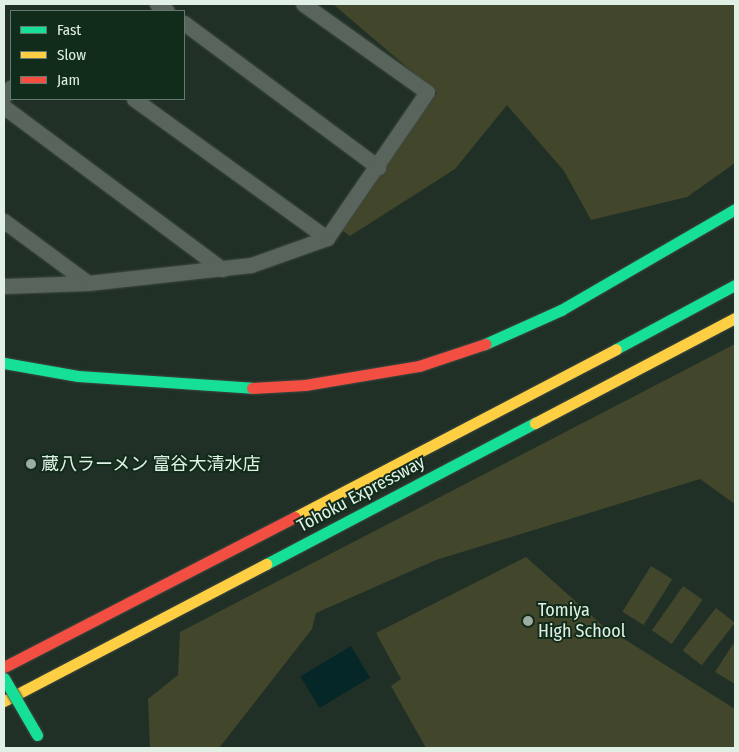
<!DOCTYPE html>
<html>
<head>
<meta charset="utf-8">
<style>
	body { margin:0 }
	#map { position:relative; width:739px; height:752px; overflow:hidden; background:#213026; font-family:"Fira Sans Condensed","Noto Sans JP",sans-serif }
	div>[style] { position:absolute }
	.green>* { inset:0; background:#42462b; transform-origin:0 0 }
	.water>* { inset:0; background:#052727; transform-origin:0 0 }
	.roads { filter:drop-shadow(0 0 1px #3e4a42) drop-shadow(0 0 1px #3e4a42) }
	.street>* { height:15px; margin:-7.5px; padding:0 7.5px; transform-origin:7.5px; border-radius:7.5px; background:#59645c }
	.fast>* { height:11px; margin:-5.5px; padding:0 5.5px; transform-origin:5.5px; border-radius:5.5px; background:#16e098 }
	.slow>* { height:11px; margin:-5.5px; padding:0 5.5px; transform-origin:5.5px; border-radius:5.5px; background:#ffcf43 }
	.jam>* { height:11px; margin:-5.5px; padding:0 5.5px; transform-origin:5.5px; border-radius:5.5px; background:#f24e42 }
	.bridges { filter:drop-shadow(0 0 1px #3e4a42) drop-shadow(0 0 1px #3e4a42) }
	.fast-bridge>* { height:11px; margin:-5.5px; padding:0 5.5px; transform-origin:5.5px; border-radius:5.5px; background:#16e098 }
	.dots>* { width:14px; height:14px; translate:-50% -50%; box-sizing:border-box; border:2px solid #112c1b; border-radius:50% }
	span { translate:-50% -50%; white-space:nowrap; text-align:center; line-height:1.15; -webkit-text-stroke:4px #112c1b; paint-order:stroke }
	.poi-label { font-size:18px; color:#e0f0e5 }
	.left { translate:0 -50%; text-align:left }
	.street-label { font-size:18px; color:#e0f0e5 }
	.frame { position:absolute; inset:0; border:5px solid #e0f0e5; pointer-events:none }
	.legend { position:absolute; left:10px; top:10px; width:175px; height:90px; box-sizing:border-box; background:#112c1b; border:1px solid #647a6c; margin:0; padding:6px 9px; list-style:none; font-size:15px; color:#e0f0e5 }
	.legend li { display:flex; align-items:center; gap:10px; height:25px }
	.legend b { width:25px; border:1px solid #647a6c }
</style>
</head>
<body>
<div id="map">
	<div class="green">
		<div style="clip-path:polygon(333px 4px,735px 4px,735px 163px,687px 197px,591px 220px,564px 171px,507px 105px,455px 169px,350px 236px,340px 229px,437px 93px)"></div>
		<div style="clip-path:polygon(735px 344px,735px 504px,700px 479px,436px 560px,316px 613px,312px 629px,219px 748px,150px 748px,148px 699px,178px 675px,180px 632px)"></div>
		<div style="clip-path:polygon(526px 557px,602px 625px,735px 709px,735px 748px,426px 748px,391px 686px,401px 679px,376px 633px)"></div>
		<div style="left:651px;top:566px;width:25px;height:54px;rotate:32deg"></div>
		<div style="left:683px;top:586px;width:24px;height:54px;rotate:35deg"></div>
		<div style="left:716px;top:608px;width:24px;height:54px;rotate:38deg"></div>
		<div style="clip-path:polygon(735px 641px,735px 684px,715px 672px)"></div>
	</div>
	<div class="water">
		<div style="left:351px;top:646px;width:37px;height:59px;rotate:59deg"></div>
	</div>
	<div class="roads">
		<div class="street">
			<div style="left:157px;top:4px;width:12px;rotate:35deg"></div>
			<div style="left:184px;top:23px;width:242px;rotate:36.6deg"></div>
			<div style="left:4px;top:96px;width:11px;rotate:-52deg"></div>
			<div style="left:134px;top:99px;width:238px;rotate:35.8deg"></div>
			<div style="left:4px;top:107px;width:272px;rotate:36.6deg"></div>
			<div style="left:4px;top:221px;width:104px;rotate:36.4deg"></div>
			<div style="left:4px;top:286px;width:84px;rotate:-2deg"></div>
			<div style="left:88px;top:283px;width:164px;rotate:-6.3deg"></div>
			<div style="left:251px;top:265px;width:81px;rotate:-19.6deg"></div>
			<div style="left:327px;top:238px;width:177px;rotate:-55.6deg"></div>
			<div style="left:427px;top:92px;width:152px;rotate:-144.6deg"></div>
		</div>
		<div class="fast">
			<div style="left:485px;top:344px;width:83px;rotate:-24.1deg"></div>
			<div style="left:561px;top:310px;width:201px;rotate:-30.1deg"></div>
			<div style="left:616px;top:349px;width:135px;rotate:-28.3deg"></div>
			<div style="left:4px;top:363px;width:75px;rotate:10deg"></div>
			<div style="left:78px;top:376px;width:174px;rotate:3.9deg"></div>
			<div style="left:266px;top:564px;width:304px;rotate:-27.7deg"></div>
		</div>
		<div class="slow">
			<div style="left:535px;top:423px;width:226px;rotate:-27.7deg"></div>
			<div style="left:295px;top:517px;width:362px;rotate:-27.6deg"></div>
			<div style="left:4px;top:701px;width:296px;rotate:-27.6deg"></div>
		</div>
		<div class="jam">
			<div style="left:252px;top:388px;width:53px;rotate:-3.2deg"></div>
			<div style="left:305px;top:385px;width:116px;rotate:-9.5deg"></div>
			<div style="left:419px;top:366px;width:70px;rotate:-18.4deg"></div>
			<div style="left:4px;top:667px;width:327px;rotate:-27.3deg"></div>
		</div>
	</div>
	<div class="bridges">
		<div class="fast-bridge">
			<div style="left:4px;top:678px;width:66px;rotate:59.9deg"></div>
		</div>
	</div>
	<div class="dots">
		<div style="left:31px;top:464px;background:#9dada2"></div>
		<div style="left:528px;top:621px;background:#9dada2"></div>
	</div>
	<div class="poi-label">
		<span class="left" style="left:41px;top:464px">蔵八ラーメン 富谷大清水店</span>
		<span class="left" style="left:538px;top:621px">Tomiya<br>High School</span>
	</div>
	<div class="street-label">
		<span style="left:361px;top:494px;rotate:-28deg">Tohoku Expressway</span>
	</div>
	<div class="frame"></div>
	<ul class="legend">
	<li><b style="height:6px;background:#16e098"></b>Fast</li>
	<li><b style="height:6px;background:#ffcf43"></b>Slow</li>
	<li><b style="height:6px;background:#f24e42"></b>Jam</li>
	</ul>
</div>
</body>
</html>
